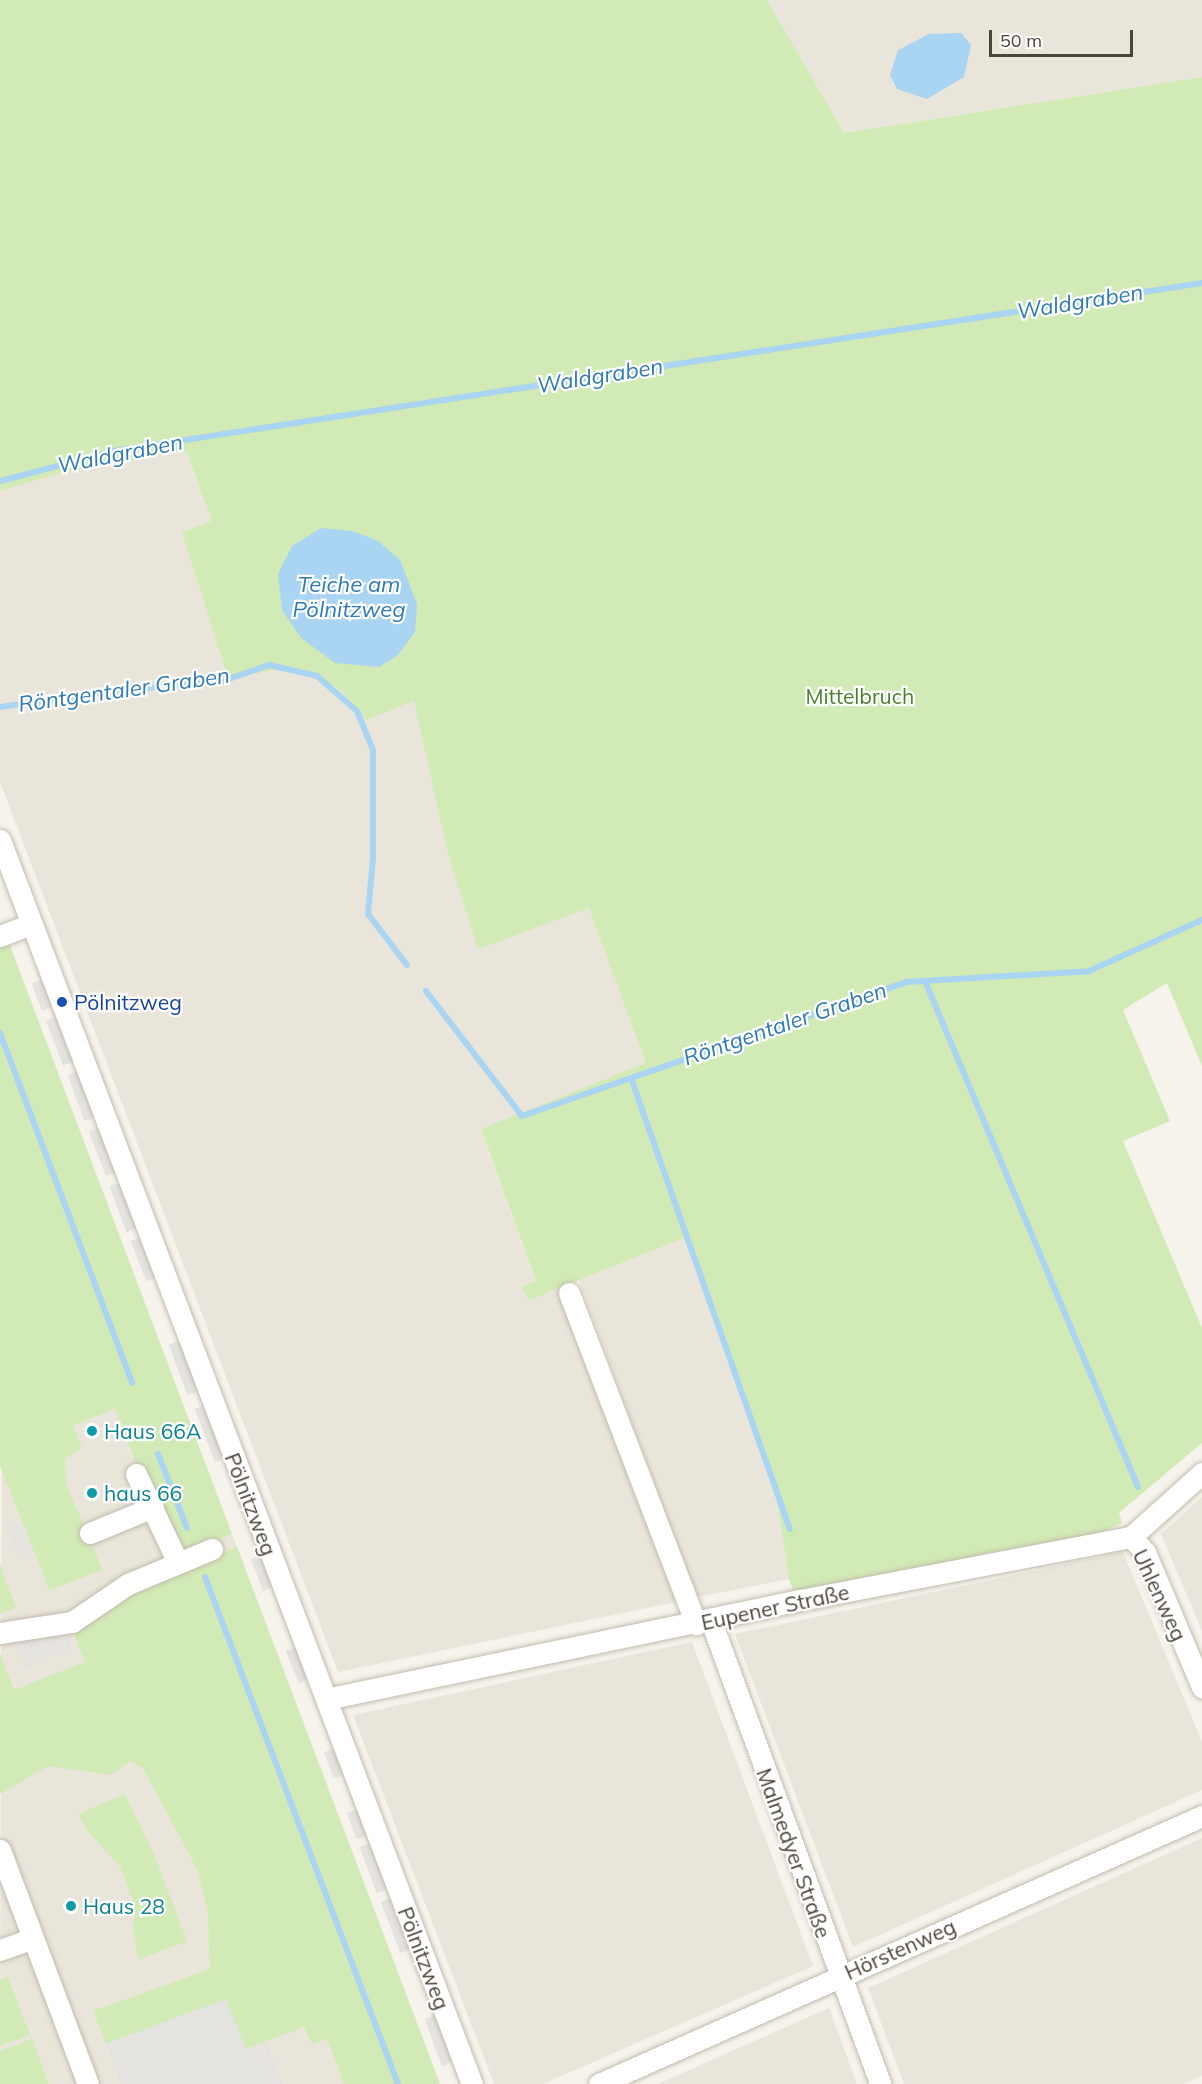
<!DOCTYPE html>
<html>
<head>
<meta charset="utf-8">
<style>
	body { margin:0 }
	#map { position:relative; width:1202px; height:2084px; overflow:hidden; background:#f6f3ec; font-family:Mulish,sans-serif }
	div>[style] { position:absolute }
	.residential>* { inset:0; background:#eae5da }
	.green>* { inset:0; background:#d2eab5 }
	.parking>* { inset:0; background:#e5e3e0; transform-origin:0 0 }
	.water>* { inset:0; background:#a9d4f2 }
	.stream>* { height:6px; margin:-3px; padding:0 3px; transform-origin:3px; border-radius:3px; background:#a9d4f2 }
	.roads { filter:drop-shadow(0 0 2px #c2bbae) drop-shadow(0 0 2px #c2bbae) }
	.minor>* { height:21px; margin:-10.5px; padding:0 10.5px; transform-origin:10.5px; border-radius:10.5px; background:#fff }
	.dots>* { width:16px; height:16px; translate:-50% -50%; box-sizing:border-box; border:3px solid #fff; border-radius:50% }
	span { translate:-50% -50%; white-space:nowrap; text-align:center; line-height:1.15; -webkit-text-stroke:4.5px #fff; paint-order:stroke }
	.park-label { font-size:21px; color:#4a7f2a }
	.transit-label { font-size:21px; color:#164399 }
	.left { translate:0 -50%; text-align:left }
	.culture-label { font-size:21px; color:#0d838f }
	.street-label { font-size:21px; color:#4b4439 }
	.water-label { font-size:22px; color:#2e7ab2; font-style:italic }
	.scale { position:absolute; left:989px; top:30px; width:144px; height:27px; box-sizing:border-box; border:3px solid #4b4439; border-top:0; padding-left:8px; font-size:18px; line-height:21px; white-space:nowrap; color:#4b4439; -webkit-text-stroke:4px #fff; paint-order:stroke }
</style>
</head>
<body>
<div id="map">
	<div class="residential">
		<div style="clip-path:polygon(767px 0,1202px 0,1202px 77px,843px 133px)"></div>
		<div style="clip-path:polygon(186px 451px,212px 521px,183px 532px,251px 671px,279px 669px,317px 676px,344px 693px,366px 719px,414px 701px,595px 905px,653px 1061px,481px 1130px,536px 1282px,521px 1287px,529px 1299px,558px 1288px,676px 1602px,338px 1672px,0 782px,0 491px,61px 473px)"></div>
		<div style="clip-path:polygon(3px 927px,122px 1243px,440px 2084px,0 2084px)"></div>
		<div style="clip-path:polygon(684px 1238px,777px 1500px,789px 1579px,697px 1597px,579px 1280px)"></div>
		<div style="clip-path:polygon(1202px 1497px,1202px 1631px,1161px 1534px)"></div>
		<div style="clip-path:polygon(1123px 1552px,1202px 1742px,1202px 1790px,853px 1947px,735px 1634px)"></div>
		<div style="clip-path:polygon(692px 1642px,813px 1966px,543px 2084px,494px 2084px,353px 1715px)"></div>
		<div style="clip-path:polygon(1202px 1838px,1202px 2076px,1183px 2084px,904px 2084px,868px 1988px)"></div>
		<div style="clip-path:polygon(829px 2008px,857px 2084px,658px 2084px,716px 2058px)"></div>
	</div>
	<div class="green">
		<div style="clip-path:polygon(0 0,767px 0,844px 133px,1202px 77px,1202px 1066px,1167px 983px,1123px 1010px,1170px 1121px,1123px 1141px,1202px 1328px,1202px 1443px,1119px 1513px,1122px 1523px,1098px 1534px,797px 1599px,789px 1579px,777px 1500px,684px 1238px,529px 1300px,521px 1287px,536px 1281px,481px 1129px,646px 1063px,589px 908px,478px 949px,448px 854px,414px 701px,366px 720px,344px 693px,318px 676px,279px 669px,228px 678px,182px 532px,212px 521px,186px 451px,61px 473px,0 491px)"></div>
		<div style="clip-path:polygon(9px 943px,232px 1534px,181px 1554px,149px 1477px,139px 1470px,115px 1409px,73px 1425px,82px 1448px,65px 1459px,66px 1483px,103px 1570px,49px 1590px,0 1466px,0 947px)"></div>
		<div style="clip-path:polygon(237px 1547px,440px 2084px,344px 2084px,327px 2039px,312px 2044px,304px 2027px,246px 2049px,226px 2000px,106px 2044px,93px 2011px,210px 1969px,208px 1914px,198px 1871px,143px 1768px,130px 1761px,111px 1775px,48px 1766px,0 1794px,0 1653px,14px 1690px,85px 1662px,72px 1628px,135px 1588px)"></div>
		<div style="clip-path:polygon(0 1564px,16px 1608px,0 1614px)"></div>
		<div style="clip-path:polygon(125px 1794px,154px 1854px,187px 1941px,138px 1960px,133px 1927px,136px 1910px,120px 1866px,88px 1832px,78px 1814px)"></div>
		<div style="clip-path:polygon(8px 1977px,30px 2035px,0 2046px,0 1980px)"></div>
		<div style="clip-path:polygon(32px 2039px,49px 2084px,0 2084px,0 2051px)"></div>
	</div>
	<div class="parking">
		<div style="left:44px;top:979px;width:29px;height:13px;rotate:70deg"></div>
		<div style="left:58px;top:1016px;width:48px;height:13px;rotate:69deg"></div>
		<div style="left:79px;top:1071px;width:49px;height:12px;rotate:70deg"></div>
		<div style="left:100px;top:1127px;width:48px;height:12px;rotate:69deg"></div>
		<div style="left:121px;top:1182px;width:49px;height:12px;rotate:70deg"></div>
		<div style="left:142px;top:1237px;width:43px;height:12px;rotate:69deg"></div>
		<div style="left:181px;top:1340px;width:54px;height:13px;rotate:70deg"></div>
		<div style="left:205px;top:1405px;width:57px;height:11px;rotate:69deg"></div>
		<div style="left:20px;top:1522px;width:32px;height:14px;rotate:70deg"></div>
		<div style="left:262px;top:1555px;width:34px;height:12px;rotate:69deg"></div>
		<div style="clip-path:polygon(66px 1630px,73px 1649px,24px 1667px,13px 1637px)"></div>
		<div style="left:296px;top:1647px;width:35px;height:11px;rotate:68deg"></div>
		<div style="left:335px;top:1748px;width:28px;height:12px;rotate:69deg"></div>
		<div style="left:358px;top:1809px;width:28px;height:12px;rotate:69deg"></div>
		<div style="left:371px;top:1843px;width:49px;height:12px;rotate:70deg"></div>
		<div style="left:391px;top:1898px;width:55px;height:11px;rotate:69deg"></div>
		<div style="clip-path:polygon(226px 1999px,246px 2049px,267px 2041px,283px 2084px,120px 2084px,106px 2044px)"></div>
		<div style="left:436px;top:2015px;width:50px;height:12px;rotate:70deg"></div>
	</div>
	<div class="water">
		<div style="clip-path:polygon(961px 33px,971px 45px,964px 77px,927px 99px,897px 89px,890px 75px,898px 50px,929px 34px)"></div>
		<div style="clip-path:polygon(321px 528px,352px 531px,378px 541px,400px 560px,417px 604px,415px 632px,398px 655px,379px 667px,335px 663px,301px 638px,282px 610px,278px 574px,292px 546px)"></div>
	</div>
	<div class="stream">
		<div style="left:0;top:481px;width:118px;rotate:-14.7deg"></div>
		<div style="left:114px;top:451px;width:1101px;rotate:-8.78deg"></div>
		<div style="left:0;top:707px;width:113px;rotate:-8.1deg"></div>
		<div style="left:112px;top:691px;width:111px;rotate:-5.1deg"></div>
		<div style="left:223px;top:681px;width:49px;rotate:-19.2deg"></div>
		<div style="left:269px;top:665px;width:49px;rotate:12.9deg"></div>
		<div style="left:317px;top:676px;width:53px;rotate:41.2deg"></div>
		<div style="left:357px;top:711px;width:42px;rotate:67.7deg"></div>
		<div style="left:373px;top:750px;width:109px;rotate:90deg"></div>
		<div style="left:373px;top:859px;width:55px;rotate:95.2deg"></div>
		<div style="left:368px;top:914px;width:64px;rotate:52.6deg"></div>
		<div style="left:925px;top:981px;width:549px;rotate:67.17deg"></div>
		<div style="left:426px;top:991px;width:158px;rotate:52.5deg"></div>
		<div style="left:522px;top:1116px;width:407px;rotate:-19.2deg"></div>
		<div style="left:906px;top:982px;width:183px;rotate:-3.4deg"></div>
		<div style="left:1089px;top:971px;width:124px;rotate:-24.3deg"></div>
		<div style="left:0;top:1033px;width:374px;rotate:69.3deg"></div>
		<div style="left:631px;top:1078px;width:478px;rotate:70.6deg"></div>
		<div style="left:158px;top:1454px;width:79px;rotate:68.6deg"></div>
		<div style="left:205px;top:1577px;width:542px;rotate:69.16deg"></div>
	</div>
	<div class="roads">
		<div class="minor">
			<div style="left:0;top:840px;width:1331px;rotate:69.22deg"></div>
			<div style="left:0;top:936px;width:34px;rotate:-21deg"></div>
			<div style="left:569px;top:1293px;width:355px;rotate:69deg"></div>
			<div style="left:136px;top:1474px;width:98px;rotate:64.7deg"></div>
			<div style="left:90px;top:1533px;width:68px;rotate:-22.4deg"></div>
			<div style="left:1131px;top:1537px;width:21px;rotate:47deg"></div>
			<div style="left:1145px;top:1552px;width:147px;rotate:67.1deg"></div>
			<div style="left:711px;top:1621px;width:493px;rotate:69.9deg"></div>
			<div style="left:0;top:1633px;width:73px;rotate:-8.7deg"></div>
			<div style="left:72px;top:1622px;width:68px;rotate:-34.2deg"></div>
			<div style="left:128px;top:1584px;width:91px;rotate:-22.6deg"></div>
			<div style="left:326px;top:1699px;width:484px;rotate:-11.8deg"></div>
			<div style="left:800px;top:1600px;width:337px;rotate:-10.8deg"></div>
			<div style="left:1131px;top:1537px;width:96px;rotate:-42deg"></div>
			<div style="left:0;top:1850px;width:250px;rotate:69.4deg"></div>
			<div style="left:0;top:1950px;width:35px;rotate:-20deg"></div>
			<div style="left:599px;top:2084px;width:660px;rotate:-23.96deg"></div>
		</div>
	</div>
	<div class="dots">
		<div style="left:62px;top:1002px;background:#1a4fb4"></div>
		<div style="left:92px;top:1431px;background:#0f9aa8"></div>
		<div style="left:92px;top:1493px;background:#0f9aa8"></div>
		<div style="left:71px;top:1906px;background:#0f9aa8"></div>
	</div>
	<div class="park-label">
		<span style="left:860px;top:696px">Mittelbruch</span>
	</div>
	<div class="transit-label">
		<span class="left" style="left:74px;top:1002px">Pölnitzweg</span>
	</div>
	<div class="culture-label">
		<span class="left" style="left:104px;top:1431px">Haus 66A</span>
		<span class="left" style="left:104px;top:1493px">haus 66</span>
		<span class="left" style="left:83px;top:1906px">Haus 28</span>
	</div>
	<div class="street-label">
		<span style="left:251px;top:1504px;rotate:69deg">Pölnitzweg</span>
		<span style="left:1160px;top:1595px;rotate:65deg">Uhlenweg</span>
		<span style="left:775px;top:1607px;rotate:-12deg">Eupener Straße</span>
		<span style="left:794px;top:1853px;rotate:70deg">Malmedyer Straße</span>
		<span style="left:900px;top:1949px;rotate:-24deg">Hörstenweg</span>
		<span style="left:424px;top:1958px;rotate:69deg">Pölnitzweg</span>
	</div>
	<div class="water-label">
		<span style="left:1080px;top:302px;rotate:-9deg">Waldgraben</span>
		<span style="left:600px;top:376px;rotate:-9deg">Waldgraben</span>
		<span style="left:120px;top:454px;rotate:-11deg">Waldgraben</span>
		<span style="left:349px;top:597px">Teiche am<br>Pölnitzweg</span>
		<span style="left:124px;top:690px;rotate:-8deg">Röntgentaler Graben</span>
		<span style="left:785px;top:1024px;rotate:-19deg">Röntgentaler Graben</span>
	</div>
	<div class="scale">50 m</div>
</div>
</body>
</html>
